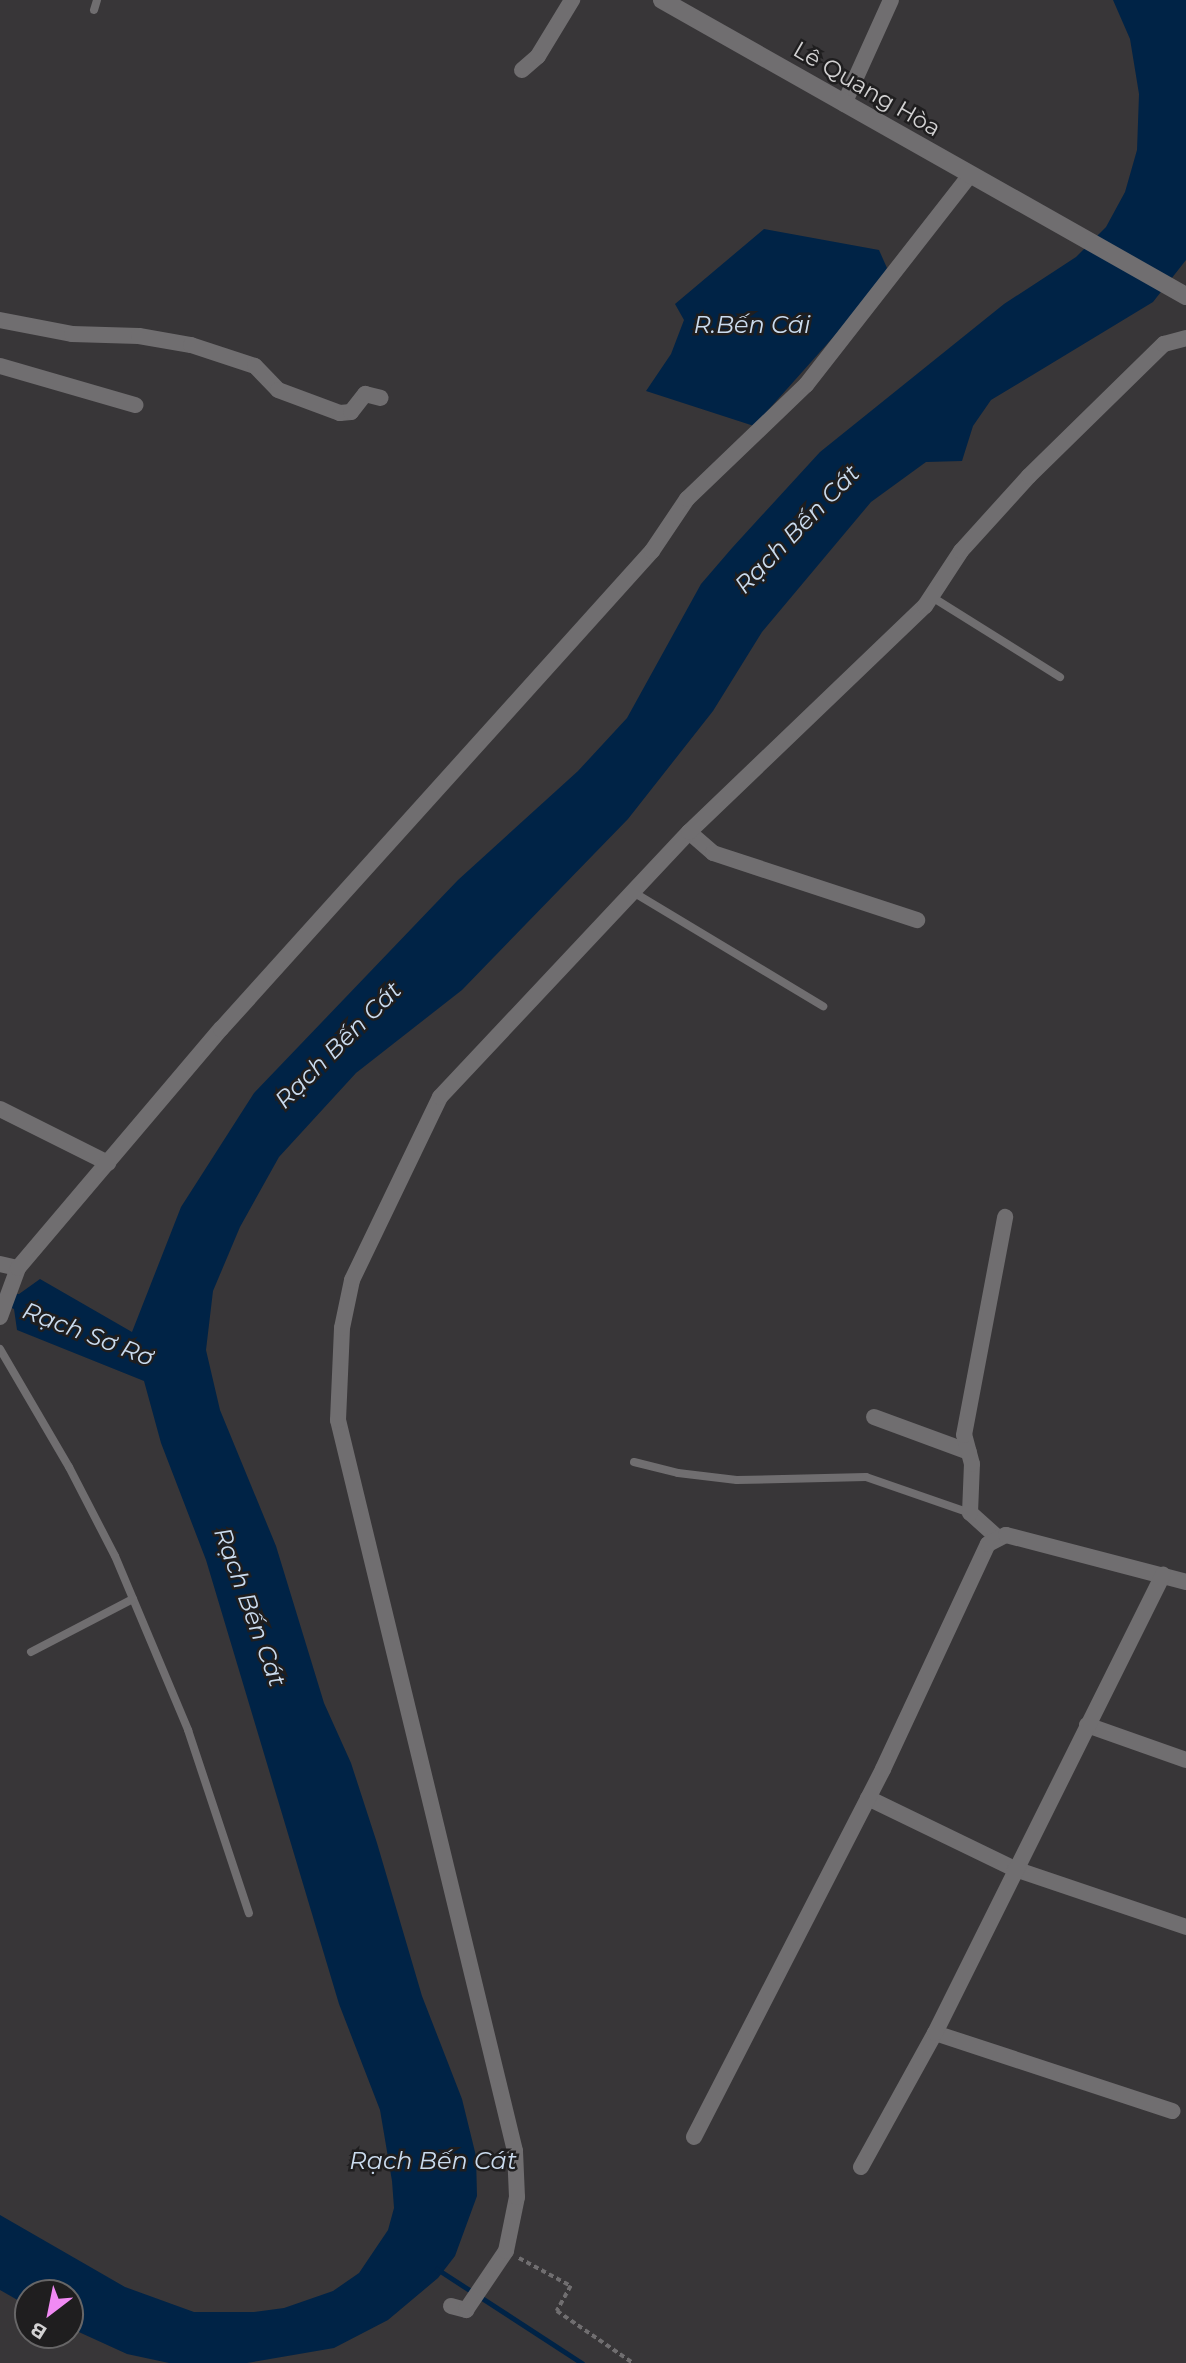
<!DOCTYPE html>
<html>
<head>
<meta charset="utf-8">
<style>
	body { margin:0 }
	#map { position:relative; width:1186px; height:2363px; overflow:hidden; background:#383638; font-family:Montserrat,sans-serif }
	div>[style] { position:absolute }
	.water>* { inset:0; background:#002346 }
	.stream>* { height:5px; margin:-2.5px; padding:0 2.5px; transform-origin:2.5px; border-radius:2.5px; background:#002346 }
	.path>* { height:3.5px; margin-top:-1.75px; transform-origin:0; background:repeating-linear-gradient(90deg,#706e70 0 5px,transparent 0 8.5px) }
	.service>* { height:8px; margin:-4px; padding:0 4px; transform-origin:4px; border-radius:4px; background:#706e70 }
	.minor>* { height:16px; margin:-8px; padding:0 8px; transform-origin:8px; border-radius:8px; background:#706e70 }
	.tertiary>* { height:18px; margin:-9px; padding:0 9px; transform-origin:9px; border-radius:9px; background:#706e70 }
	span { translate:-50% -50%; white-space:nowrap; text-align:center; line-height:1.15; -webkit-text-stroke:5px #1f1e1f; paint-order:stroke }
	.street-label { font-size:23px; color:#d2d1d2 }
	.water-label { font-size:24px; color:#cadbee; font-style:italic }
	.north { position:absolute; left:14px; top:2279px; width:70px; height:70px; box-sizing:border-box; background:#1f1e1f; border:2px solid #676667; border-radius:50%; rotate:212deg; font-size:19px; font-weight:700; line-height:28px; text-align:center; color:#d2d1d2 }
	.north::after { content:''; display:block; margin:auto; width:24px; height:32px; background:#f18af4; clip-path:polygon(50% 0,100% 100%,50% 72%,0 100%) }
</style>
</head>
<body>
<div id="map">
	<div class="water">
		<div style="clip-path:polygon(1113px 0,1186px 0,1186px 260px,1153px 302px,991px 400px,973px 426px,962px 461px,926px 462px,871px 502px,762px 632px,713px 711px,628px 819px,462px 990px,356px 1073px,279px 1157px,240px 1227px,213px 1291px,206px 1350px,220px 1410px,276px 1546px,324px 1703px,351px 1763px,377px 1843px,422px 1996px,462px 2099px,476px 2156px,477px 2196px,455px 2256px,438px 2278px,388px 2320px,334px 2348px,247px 2363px,169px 2363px,127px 2354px,70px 2328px,70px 2293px,28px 2293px,28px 2306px,0 2290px,0 2215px,125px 2287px,194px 2312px,254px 2312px,284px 2308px,333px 2291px,359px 2273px,388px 2230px,394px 2208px,392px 2181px,380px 2110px,339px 2004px,206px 1560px,161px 1443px,144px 1381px,17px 1330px,14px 1309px,0 1303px,0 1293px,19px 1294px,40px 1279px,132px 1332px,181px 1207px,254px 1093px,458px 880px,578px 771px,627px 718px,701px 584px,732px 548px,820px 452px,1004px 304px,1076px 257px,1106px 227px,1125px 192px,1137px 150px,1139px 94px,1130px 39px)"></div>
		<div style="clip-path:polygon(764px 229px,879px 250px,887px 268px,877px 288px,754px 426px,646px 391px,671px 354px,684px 320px,675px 304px)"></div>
	</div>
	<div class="stream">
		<div style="left:437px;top:2269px;width:173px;rotate:33deg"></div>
	</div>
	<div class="path">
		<div style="left:519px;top:2258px;width:59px;rotate:28.3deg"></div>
		<div style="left:571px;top:2286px;width:29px;rotate:119deg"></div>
		<div style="left:557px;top:2311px;width:92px;rotate:34.4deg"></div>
	</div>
	<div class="service">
		<div style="left:94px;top:10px;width:10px;rotate:-73deg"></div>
		<div style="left:932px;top:597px;width:151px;rotate:32deg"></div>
		<div style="left:633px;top:892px;width:222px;rotate:31deg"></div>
		<div style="left:0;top:1349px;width:137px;rotate:59.7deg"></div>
		<div style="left:69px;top:1467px;width:100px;rotate:62.7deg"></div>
		<div style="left:115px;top:1556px;width:189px;rotate:67.2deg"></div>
		<div style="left:188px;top:1730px;width:193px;rotate:71.6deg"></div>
		<div style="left:634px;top:1462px;width:45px;rotate:14deg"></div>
		<div style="left:678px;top:1473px;width:59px;rotate:6.8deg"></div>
		<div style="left:737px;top:1480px;width:129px;rotate:-1.3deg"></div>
		<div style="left:866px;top:1477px;width:110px;rotate:19.1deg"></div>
		<div style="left:31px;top:1652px;width:115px;rotate:-27.5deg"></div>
	</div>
	<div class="minor">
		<div style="left:522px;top:70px;width:21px;rotate:-41deg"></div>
		<div style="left:538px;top:56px;width:66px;rotate:-58.7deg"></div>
		<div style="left:844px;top:104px;width:114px;rotate:-65.7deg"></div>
		<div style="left:0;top:320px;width:73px;rotate:11deg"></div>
		<div style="left:72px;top:334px;width:67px;rotate:1.7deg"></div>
		<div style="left:139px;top:336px;width:53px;rotate:9.8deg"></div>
		<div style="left:191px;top:345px;width:67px;rotate:18.2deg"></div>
		<div style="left:255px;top:366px;width:33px;rotate:46deg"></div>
		<div style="left:278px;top:390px;width:66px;rotate:20.4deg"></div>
		<div style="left:340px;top:413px;width:11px;rotate:-5deg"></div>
		<div style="left:351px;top:412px;width:23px;rotate:-52deg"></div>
		<div style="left:365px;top:394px;width:16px;rotate:14deg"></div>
		<div style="left:0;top:366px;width:141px;rotate:16.1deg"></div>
		<div style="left:689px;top:832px;width:32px;rotate:41deg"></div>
		<div style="left:713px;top:853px;width:215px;rotate:18.2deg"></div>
		<div style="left:0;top:1109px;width:121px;rotate:26.6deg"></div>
		<div style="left:0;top:1264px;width:18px;rotate:13deg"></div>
		<div style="left:0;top:1317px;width:52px;rotate:-69.8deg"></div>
		<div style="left:18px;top:1268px;width:314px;rotate:-49.7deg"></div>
		<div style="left:221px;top:1029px;width:644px;rotate:-47.96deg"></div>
		<div style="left:652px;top:551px;width:63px;rotate:-56.1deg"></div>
		<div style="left:687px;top:499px;width:165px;rotate:-43.8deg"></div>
		<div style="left:806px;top:385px;width:265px;rotate:-52deg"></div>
		<div style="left:874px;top:1417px;width:101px;rotate:20.2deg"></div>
		<div style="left:997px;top:1537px;width:36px;rotate:-138deg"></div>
		<div style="left:970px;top:1513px;width:49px;rotate:-87.7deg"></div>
		<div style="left:972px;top:1464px;width:30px;rotate:-105deg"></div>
		<div style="left:964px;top:1435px;width:222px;rotate:-79.3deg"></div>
		<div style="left:1087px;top:1725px;width:105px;rotate:19.5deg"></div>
		<div style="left:868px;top:1798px;width:163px;rotate:25.8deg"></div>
		<div style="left:1015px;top:1869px;width:181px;rotate:18.7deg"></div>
		<div style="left:935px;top:2033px;width:250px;rotate:18.2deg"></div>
		<div style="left:694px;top:2137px;width:414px;rotate:-62.8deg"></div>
		<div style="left:883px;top:1769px;width:248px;rotate:-65deg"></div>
		<div style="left:988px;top:1544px;width:20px;rotate:-27deg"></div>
		<div style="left:1006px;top:1535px;width:186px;rotate:14.6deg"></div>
		<div style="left:861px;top:2167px;width:153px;rotate:-61.1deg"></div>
		<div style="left:935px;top:2033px;width:512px;rotate:-63.54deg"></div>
		<div style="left:451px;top:2306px;width:16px;rotate:15deg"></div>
		<div style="left:466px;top:2310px;width:71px;rotate:-55.9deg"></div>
		<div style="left:506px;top:2251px;width:55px;rotate:-78.5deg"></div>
		<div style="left:517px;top:2197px;width:46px;rotate:-92.5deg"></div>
		<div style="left:515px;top:2151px;width:752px;rotate:-103.61deg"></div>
		<div style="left:338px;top:1420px;width:92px;rotate:-87.5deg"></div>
		<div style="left:342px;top:1328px;width:49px;rotate:-78.2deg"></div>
		<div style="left:352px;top:1280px;width:203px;rotate:-64.3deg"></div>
		<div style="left:440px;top:1097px;width:364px;rotate:-46.8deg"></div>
		<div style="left:689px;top:832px;width:327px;rotate:-43.8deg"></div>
		<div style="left:925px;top:606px;width:66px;rotate:-56.8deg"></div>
		<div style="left:961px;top:551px;width:101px;rotate:-47.8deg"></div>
		<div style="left:1029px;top:476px;width:189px;rotate:-44.4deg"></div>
		<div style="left:1164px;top:344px;width:23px;rotate:-15deg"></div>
	</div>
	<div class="tertiary">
		<div style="left:662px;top:0;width:602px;rotate:29.46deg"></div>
	</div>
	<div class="street-label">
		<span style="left:867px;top:89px;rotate:30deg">Lê Quang Hòa</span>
	</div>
	<div class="water-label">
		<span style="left:752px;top:325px">R.Bến Cái</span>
		<span style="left:797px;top:529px;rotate:-46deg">Rạch Bến Cát</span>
		<span style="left:338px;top:1045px;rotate:-45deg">Rạch Bến Cát</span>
		<span style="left:88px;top:1334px;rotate:21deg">Rạch Sơ Rơ</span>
		<span style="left:250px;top:1607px;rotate:70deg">Rạch Bến Cát</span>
		<span style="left:433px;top:2161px">Rạch Bến Cát</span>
	</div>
	<div class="north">B</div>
</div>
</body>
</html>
